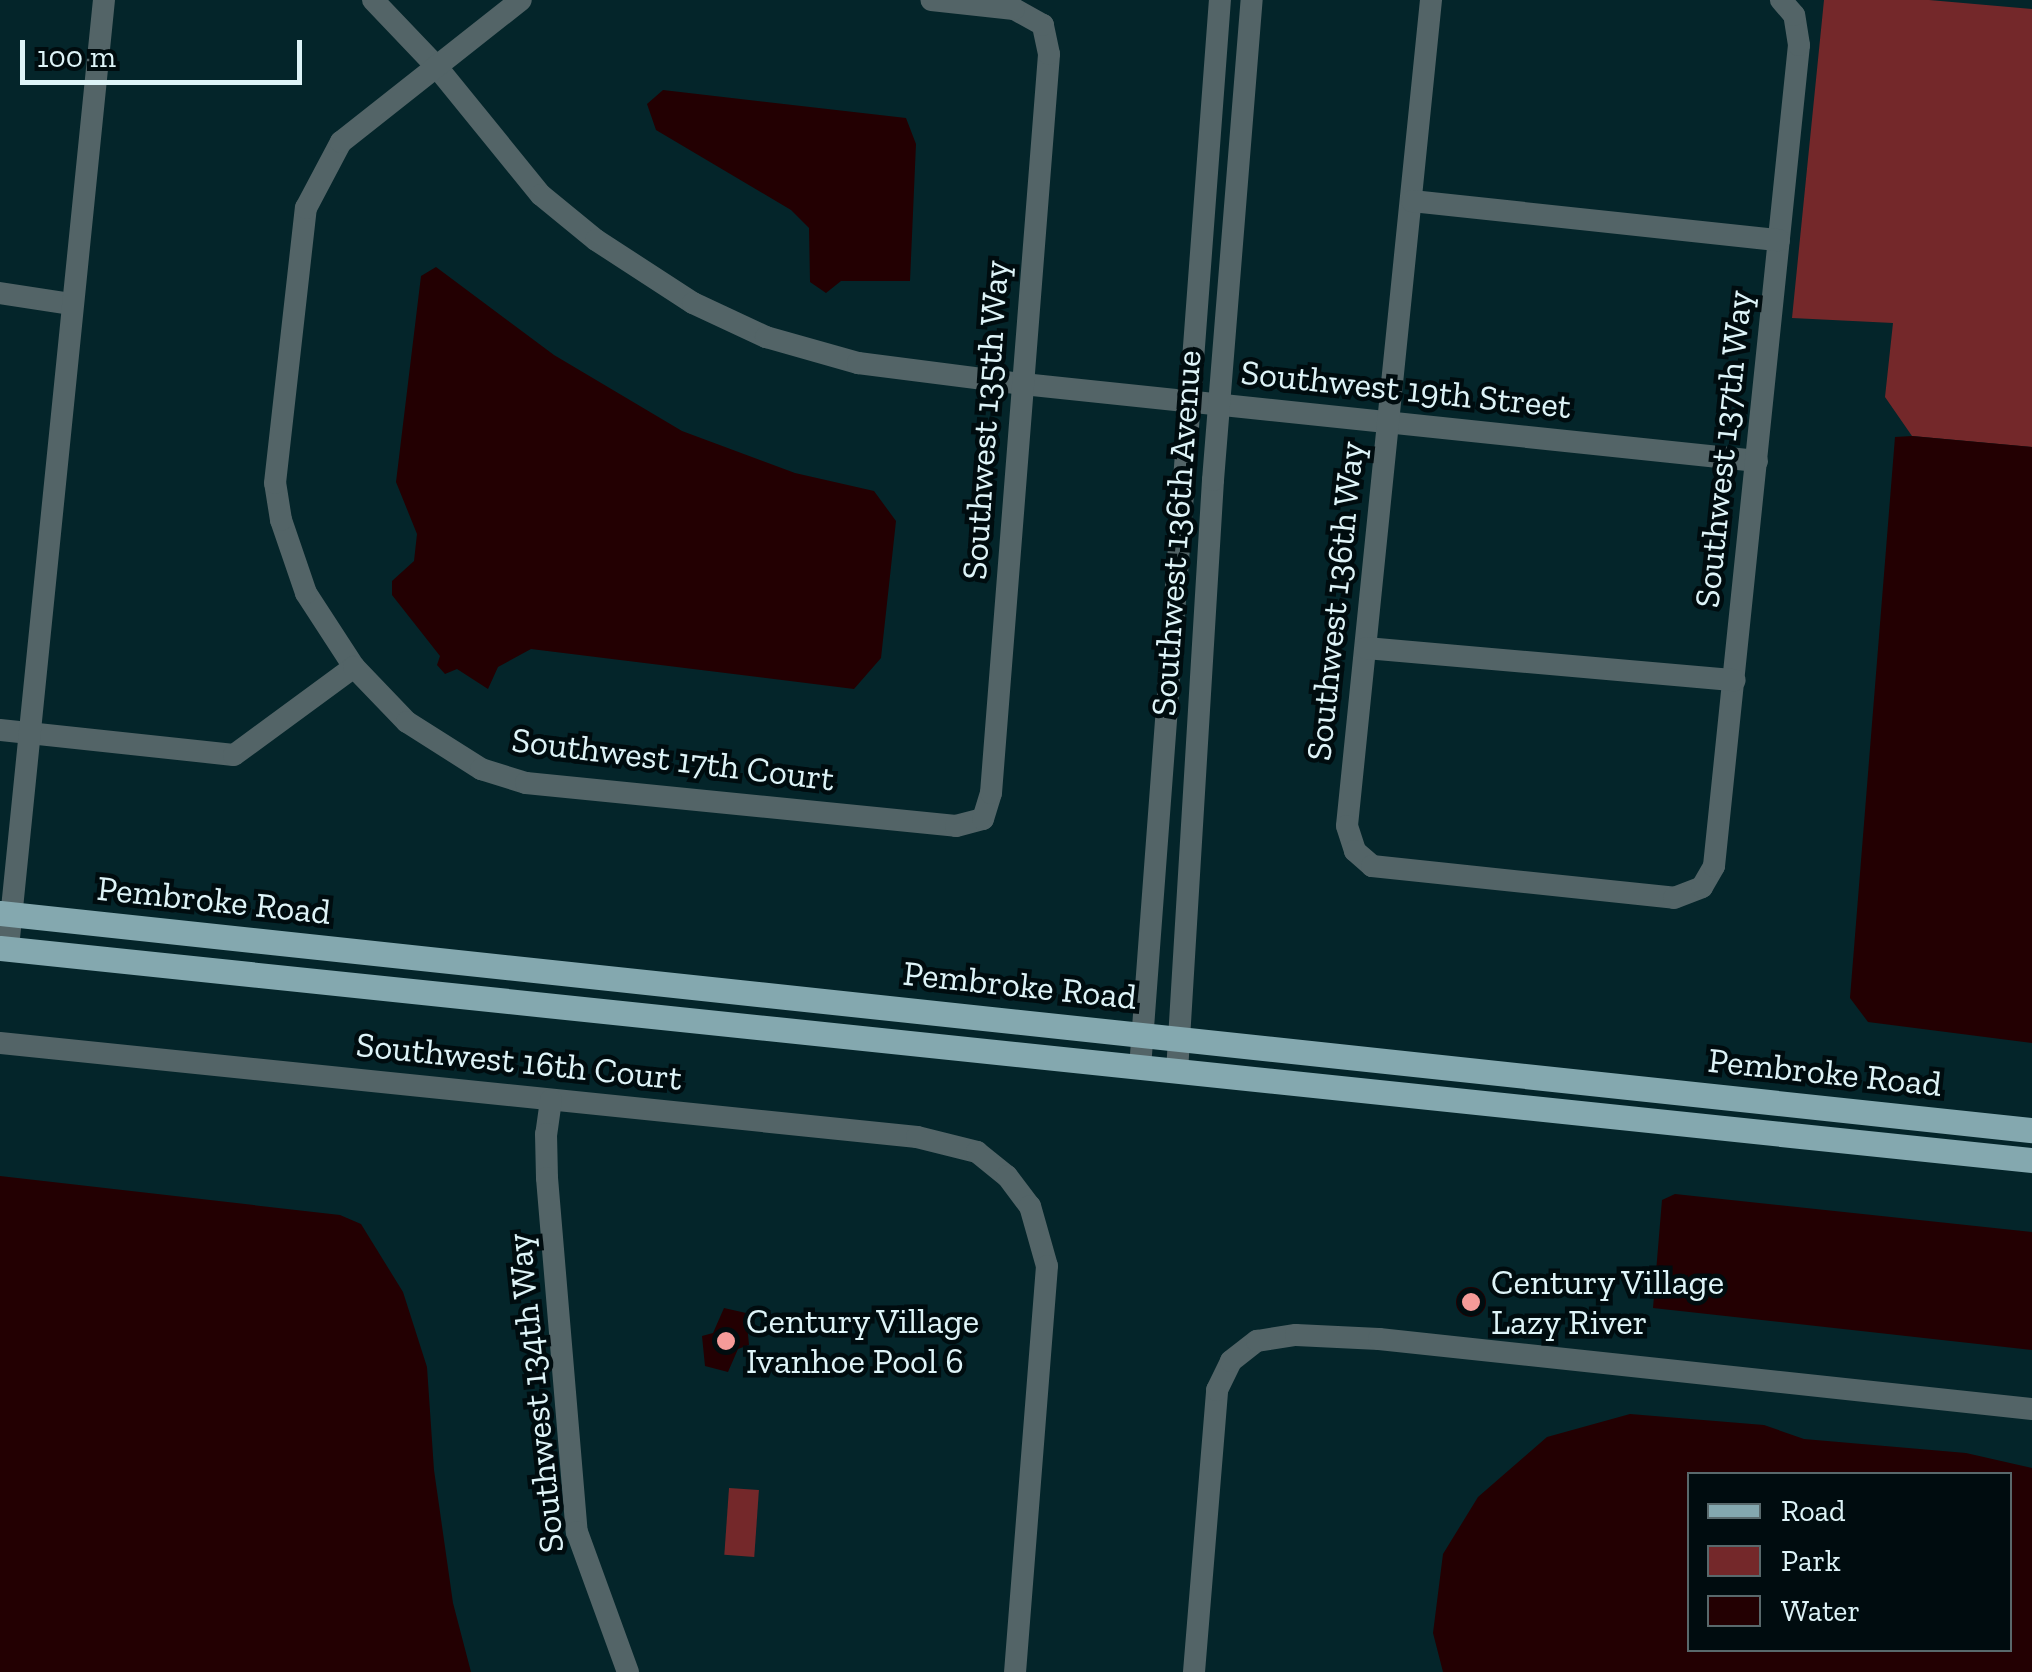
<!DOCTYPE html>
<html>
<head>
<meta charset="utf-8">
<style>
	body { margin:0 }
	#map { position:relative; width:2032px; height:1672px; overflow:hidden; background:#04252a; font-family:"Zilla Slab",serif }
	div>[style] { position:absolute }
	.green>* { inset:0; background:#74282a; transform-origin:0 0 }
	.water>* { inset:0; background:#230002 }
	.round { border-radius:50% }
	.minor>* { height:22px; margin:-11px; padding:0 11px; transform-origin:11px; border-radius:11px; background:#536467 }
	.major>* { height:25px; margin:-12.5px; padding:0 12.5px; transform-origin:12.5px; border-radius:12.5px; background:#84a8af }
	.dots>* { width:28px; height:28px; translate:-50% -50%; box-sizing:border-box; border:5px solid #000c0f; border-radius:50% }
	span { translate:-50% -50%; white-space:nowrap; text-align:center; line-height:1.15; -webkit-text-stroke:9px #000c0f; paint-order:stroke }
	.street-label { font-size:35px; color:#def4f8 }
	.poi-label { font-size:35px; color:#def4f8 }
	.left { translate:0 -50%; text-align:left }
	.legend { position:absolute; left:1687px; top:1472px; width:325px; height:180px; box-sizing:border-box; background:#000c0f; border:2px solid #59696c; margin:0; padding:12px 18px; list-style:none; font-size:30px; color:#def4f8 }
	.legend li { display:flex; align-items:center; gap:20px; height:50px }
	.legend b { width:50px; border:2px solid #59696c }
	.scale { position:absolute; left:20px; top:40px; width:282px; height:45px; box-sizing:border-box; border:5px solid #def4f8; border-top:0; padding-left:12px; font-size:30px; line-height:35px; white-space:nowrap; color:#def4f8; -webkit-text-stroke:8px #000c0f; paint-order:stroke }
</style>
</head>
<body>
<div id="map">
	<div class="green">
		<div style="clip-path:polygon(1824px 0,1929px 0,2032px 9px,2032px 447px,1912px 436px,1885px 397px,1893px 323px,1792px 318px)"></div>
		<div style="left:729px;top:1488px;width:30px;height:67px;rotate:4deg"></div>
	</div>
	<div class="water">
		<div style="clip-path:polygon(663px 90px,906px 118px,916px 144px,910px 281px,841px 281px,826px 293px,810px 282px,809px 228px,791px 210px,656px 130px,647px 104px)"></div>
		<div style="clip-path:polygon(436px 267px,554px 355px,682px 431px,795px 473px,874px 491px,896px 521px,881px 658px,854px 689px,531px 649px,498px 667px,488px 689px,457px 669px,445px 674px,437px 665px,440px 656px,392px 595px,392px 581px,414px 561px,417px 534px,396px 482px,421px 276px)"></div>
		<div style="clip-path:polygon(1912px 436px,2032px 447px,2032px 1043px,1868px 1022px,1850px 998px,1895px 437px)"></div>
		<div style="clip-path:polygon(0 1176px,340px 1215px,361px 1224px,403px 1292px,427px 1367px,434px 1470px,453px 1603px,471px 1672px,0 1672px)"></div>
		<div style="clip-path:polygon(1675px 1194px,2032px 1232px,2032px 1350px,1653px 1308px,1662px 1200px)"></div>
		<div class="round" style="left:1456px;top:1287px;width:30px;height:30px"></div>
		<div style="clip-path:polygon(724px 1308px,746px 1313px,749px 1345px,738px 1349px,728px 1372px,705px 1366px,702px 1336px,713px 1333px)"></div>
		<div style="clip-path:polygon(evenodd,1630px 1414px,1764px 1425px,1804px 1439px,1966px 1453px,2032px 1468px,2032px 1672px,1443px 1672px,1433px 1633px,1443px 1554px,1478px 1497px,1547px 1437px,1630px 1414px,1690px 1474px,2010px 1474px,2010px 1650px,1690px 1650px,1690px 1474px)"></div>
	</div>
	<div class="minor">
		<div style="left:373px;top:0;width:91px;rotate:46.3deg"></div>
		<div style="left:436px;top:66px;width:166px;rotate:50.9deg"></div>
		<div style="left:541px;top:195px;width:71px;rotate:39.3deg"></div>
		<div style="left:596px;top:240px;width:116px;rotate:33deg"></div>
		<div style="left:693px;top:303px;width:81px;rotate:25deg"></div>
		<div style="left:766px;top:337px;width:96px;rotate:15.8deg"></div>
		<div style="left:858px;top:363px;width:166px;rotate:7.3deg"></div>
		<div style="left:1023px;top:384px;width:738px;rotate:5.99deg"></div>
		<div style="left:1431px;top:0;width:830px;rotate:95.81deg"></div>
		<div style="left:1347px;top:826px;width:26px;rotate:72deg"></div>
		<div style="left:1355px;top:851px;width:23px;rotate:41deg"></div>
		<div style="left:1372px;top:866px;width:304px;rotate:6deg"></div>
		<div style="left:1674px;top:898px;width:30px;rotate:-21deg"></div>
		<div style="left:1702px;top:887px;width:24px;rotate:-60deg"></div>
		<div style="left:1714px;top:866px;width:825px;rotate:-84.09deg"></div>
		<div style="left:1799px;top:45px;width:30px;rotate:-99deg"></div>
		<div style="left:1794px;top:15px;width:20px;rotate:-131deg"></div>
		<div style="left:1412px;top:201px;width:369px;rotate:6.1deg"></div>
		<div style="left:0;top:293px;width:71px;rotate:8.9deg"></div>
		<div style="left:1366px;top:648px;width:370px;rotate:5deg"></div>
		<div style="left:354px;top:667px;width:88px;rotate:-123deg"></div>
		<div style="left:306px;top:593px;width:77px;rotate:-108.9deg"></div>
		<div style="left:281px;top:520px;width:37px;rotate:-99deg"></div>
		<div style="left:275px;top:483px;width:277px;rotate:-83.6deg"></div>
		<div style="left:306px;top:208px;width:75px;rotate:-62.1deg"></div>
		<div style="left:341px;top:142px;width:229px;rotate:-38.3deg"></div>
		<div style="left:0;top:730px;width:235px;rotate:6.1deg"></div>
		<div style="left:234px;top:755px;width:149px;rotate:-36.3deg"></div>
		<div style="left:354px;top:667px;width:76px;rotate:46.1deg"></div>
		<div style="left:407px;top:722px;width:88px;rotate:32.4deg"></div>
		<div style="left:481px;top:769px;width:47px;rotate:17.3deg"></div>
		<div style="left:526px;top:783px;width:432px;rotate:5.7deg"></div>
		<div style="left:956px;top:826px;width:28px;rotate:-15deg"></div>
		<div style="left:983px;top:819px;width:27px;rotate:-73deg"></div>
		<div style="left:991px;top:793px;width:741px;rotate:-85.51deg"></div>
		<div style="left:1049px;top:54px;width:30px;rotate:-102deg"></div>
		<div style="left:1043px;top:25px;width:33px;rotate:-151deg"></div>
		<div style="left:1014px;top:9px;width:83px;rotate:-173.8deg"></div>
		<div style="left:8px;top:948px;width:953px;rotate:-84.22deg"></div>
		<div style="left:0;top:1043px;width:922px;rotate:5.85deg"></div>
		<div style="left:917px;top:1137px;width:62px;rotate:14deg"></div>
		<div style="left:977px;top:1152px;width:38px;rotate:39deg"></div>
		<div style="left:1007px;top:1176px;width:38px;rotate:53deg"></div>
		<div style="left:1030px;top:1206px;width:62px;rotate:74.2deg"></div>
		<div style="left:1047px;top:1266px;width:407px;rotate:94.5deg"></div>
		<div style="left:1140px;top:1068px;width:1071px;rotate:-85.72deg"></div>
		<div style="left:1177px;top:1072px;width:593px;rotate:-86.52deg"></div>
		<div style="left:1213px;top:480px;width:482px;rotate:-85.4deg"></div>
		<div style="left:551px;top:1100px;width:34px;rotate:98deg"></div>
		<div style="left:546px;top:1134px;width:44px;rotate:88.7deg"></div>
		<div style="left:547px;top:1178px;width:355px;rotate:85.2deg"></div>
		<div style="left:577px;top:1532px;width:149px;rotate:70deg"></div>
		<div style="left:1194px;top:1672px;width:283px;rotate:-85.3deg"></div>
		<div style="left:1217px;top:1390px;width:32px;rotate:-64deg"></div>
		<div style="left:1231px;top:1361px;width:33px;rotate:-38deg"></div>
		<div style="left:1257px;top:1341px;width:39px;rotate:-9deg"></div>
		<div style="left:1296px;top:1335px;width:83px;rotate:2.8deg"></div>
		<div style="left:1379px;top:1339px;width:657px;rotate:6.12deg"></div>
	</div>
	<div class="major">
		<div style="left:0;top:913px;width:2044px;rotate:6.1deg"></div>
		<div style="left:0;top:948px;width:2043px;rotate:5.96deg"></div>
	</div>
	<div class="dots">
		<div style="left:1471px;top:1302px;background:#f59b99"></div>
		<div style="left:726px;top:1341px;background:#f59b99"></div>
	</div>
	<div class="street-label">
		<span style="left:1406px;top:389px;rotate:6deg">Southwest 19th Street</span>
		<span style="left:985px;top:420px;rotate:-86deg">Southwest 135th Way</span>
		<span style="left:1723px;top:449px;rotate:-84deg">Southwest 137th Way</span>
		<span style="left:1176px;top:533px;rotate:-86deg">Southwest 136th Avenue</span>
		<span style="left:1335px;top:601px;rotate:-84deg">Southwest 136th Way</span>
		<span style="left:673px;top:759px;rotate:7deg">Southwest 17th Court</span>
		<span style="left:214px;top:900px;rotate:6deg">Pembroke Road</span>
		<span style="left:1020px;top:985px;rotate:6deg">Pembroke Road</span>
		<span style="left:519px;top:1061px;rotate:6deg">Southwest 16th Court</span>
		<span style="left:1825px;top:1072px;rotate:6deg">Pembroke Road</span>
		<span style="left:535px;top:1393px;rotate:-96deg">Southwest 134th Way</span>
	</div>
	<div class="poi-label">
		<span class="left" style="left:1491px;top:1302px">Century Village<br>Lazy River</span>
		<span class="left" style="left:746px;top:1341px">Century Village<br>Ivanhoe Pool 6</span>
	</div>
	<ul class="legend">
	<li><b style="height:12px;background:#84a8af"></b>Road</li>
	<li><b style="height:28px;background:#74282a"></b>Park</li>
	<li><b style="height:28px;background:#230002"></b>Water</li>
	</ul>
	<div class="scale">100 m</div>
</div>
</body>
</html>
